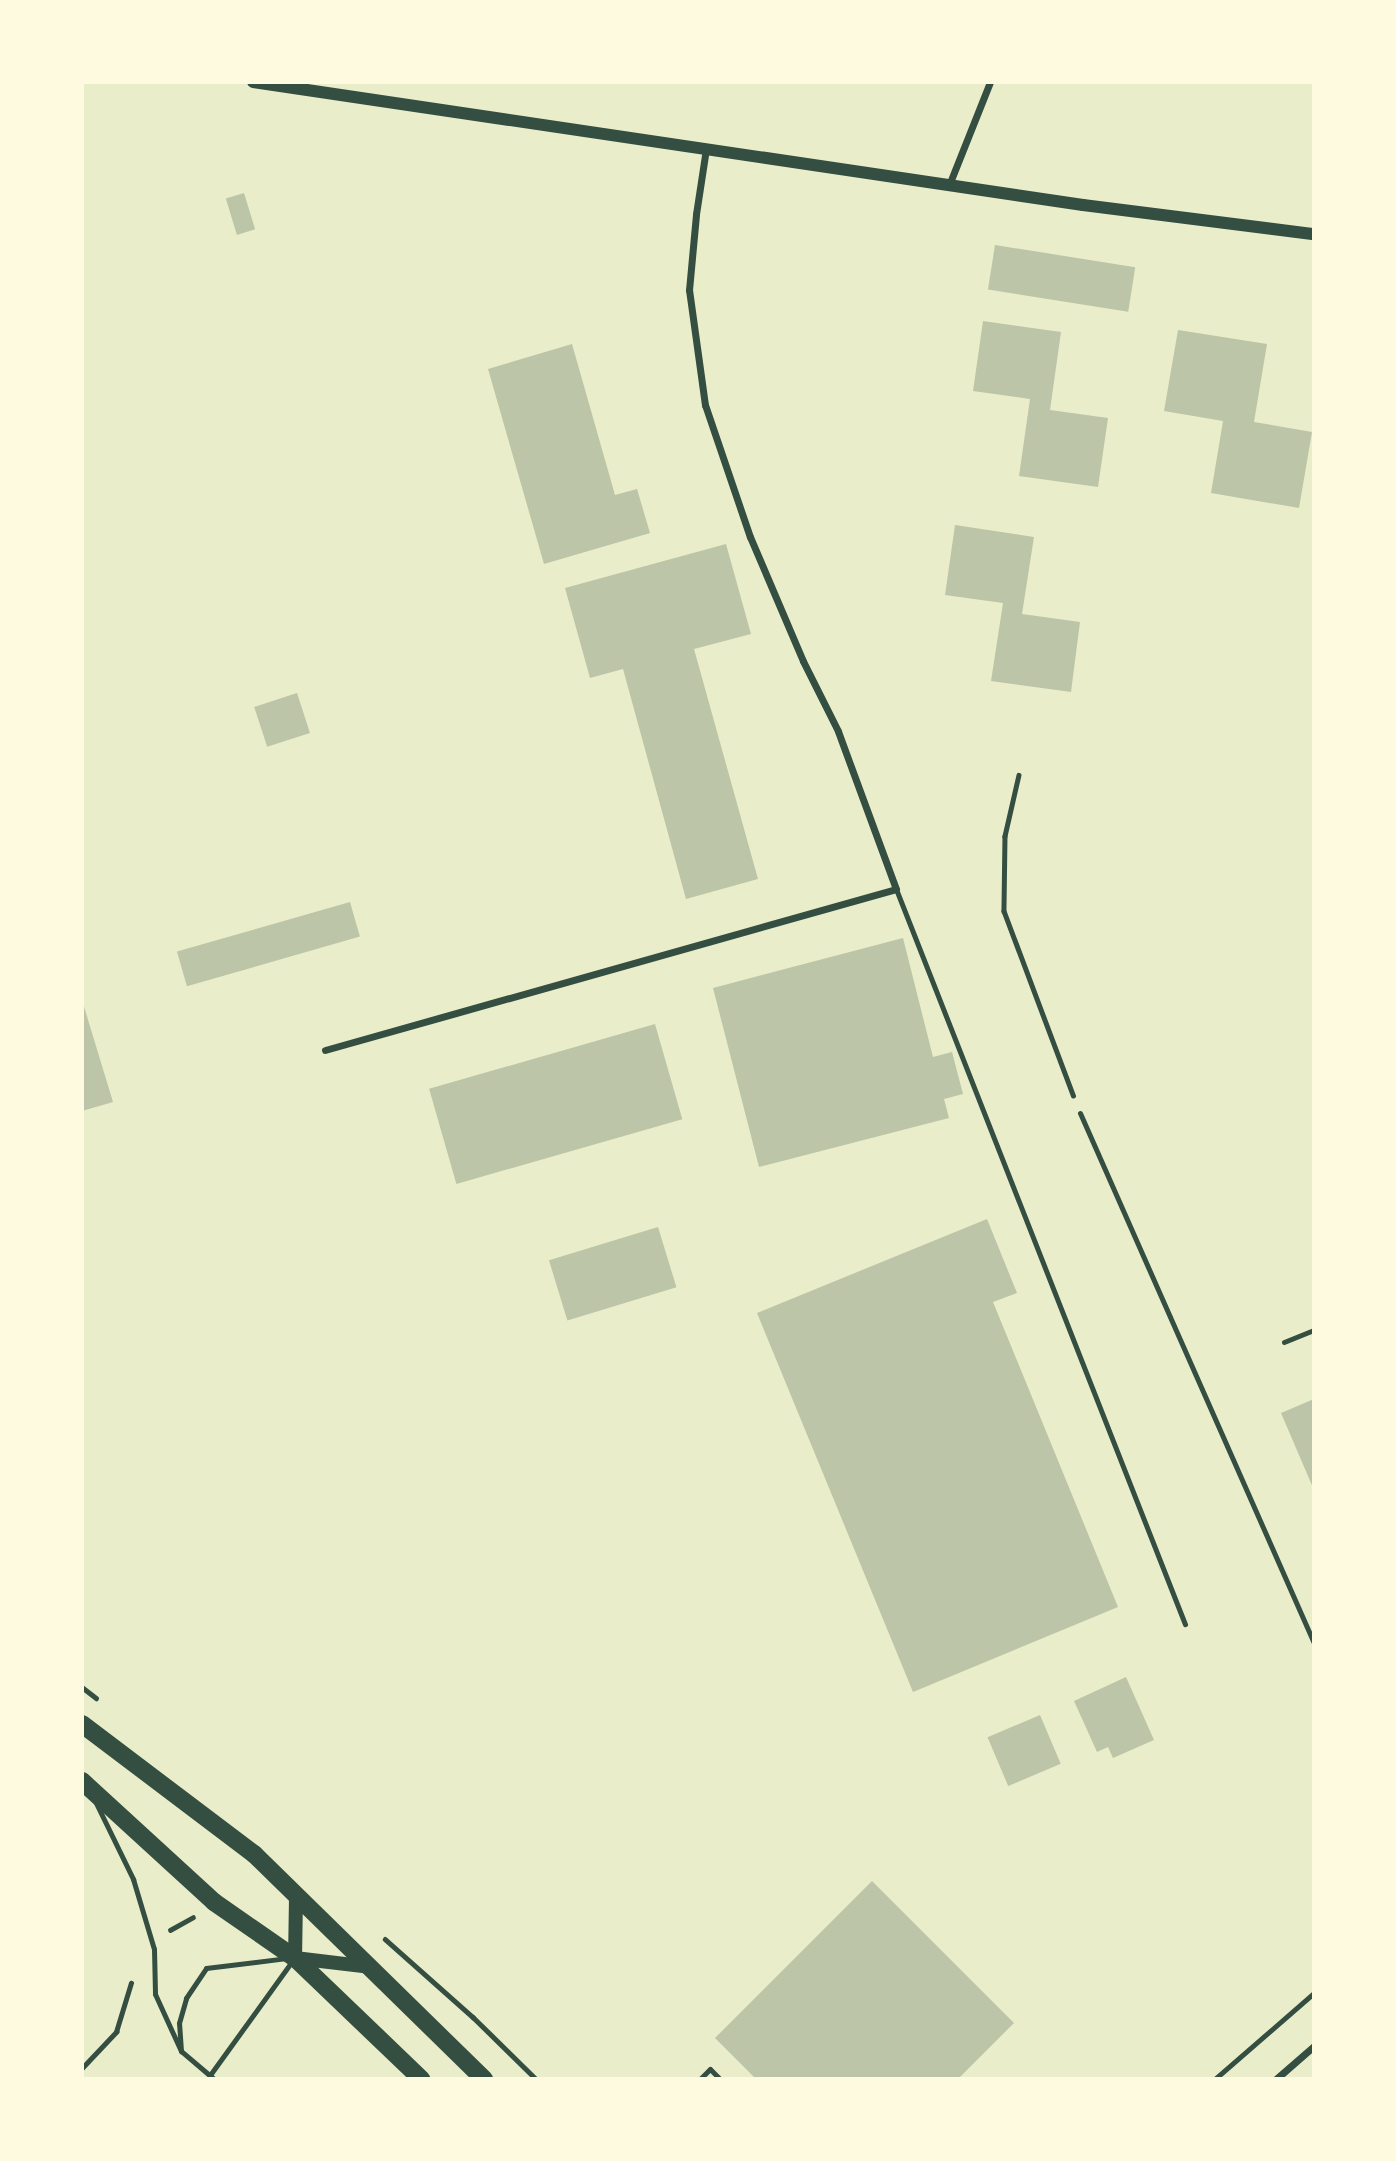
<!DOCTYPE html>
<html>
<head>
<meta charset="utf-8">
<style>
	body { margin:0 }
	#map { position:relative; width:1396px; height:2161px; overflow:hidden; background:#e9edc9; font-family:"Golos Text",sans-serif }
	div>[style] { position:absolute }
	.building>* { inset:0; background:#bcc5a7; transform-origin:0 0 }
	.path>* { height:4.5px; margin:-2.25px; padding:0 2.25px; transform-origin:2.25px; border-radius:2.25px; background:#344e41 }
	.service>* { height:5px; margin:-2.5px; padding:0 2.5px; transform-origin:2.5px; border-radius:2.5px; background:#344e41 }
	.minor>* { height:7px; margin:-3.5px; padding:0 3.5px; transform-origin:3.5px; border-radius:3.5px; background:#344e41 }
	.tertiary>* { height:12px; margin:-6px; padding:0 6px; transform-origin:6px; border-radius:6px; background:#344e41 }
	.secondary>* { height:14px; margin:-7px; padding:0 7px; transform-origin:7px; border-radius:7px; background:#344e41 }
	.primary>* { height:18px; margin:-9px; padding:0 9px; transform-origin:9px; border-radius:9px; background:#344e41 }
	span { translate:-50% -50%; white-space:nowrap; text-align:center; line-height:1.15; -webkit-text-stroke:5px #fefae0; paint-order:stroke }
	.frame { position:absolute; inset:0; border:84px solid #fefae0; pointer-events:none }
</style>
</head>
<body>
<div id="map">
	<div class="building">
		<div style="left:244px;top:193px;width:38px;height:19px;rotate:73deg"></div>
		<div style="left:995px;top:245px;width:142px;height:45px;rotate:9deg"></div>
		<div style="clip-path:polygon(983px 321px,1061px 332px,1050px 410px,1108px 418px,1098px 487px,1019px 476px,1030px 399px,973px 391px)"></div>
		<div style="clip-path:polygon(1178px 330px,1267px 344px,1254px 422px,1312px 432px,1299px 508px,1211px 493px,1223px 421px,1164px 411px)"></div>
		<div style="clip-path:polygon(572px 344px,615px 495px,637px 489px,650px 533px,544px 564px,488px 369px)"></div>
		<div style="clip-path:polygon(955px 525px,1034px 537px,1022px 614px,1080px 622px,1071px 692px,991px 681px,1003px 603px,945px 595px)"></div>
		<div style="clip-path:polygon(726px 544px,751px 634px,694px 649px,758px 879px,686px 899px,623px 669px,590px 678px,565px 588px)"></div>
		<div style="left:297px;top:693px;width:42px;height:45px;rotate:72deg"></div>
		<div style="left:350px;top:902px;width:36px;height:180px;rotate:74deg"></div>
		<div style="clip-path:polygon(903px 938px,933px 1057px,952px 1052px,963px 1094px,944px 1099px,949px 1118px,759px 1167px,713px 988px)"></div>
		<div style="clip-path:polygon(82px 1000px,113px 1102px,82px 1111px)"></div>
		<div style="left:655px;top:1024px;width:99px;height:235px;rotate:74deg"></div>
		<div style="clip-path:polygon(987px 1219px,1017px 1293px,993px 1302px,1118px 1607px,913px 1692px,757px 1313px)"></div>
		<div style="left:658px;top:1227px;width:63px;height:114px;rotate:73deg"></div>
		<div style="clip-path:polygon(1314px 1399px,1314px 1490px,1281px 1413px)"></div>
		<div style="clip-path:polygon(1126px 1677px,1154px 1740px,1113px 1758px,1108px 1747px,1097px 1752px,1074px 1701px)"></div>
		<div style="left:1040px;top:1715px;width:53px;height:57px;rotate:67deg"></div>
		<div style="clip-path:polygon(872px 1881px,1014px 2023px,958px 2079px,756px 2079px,715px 2038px)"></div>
	</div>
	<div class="path">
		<div style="left:1019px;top:775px;width:63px;rotate:102.9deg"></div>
		<div style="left:1005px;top:836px;width:75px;rotate:90.8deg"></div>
		<div style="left:1004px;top:911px;width:197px;rotate:69.4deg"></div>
		<div style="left:82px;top:1687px;width:18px;rotate:38deg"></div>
		<div style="left:170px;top:1930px;width:26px;rotate:-29deg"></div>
		<div style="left:385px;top:1939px;width:118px;rotate:41.6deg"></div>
		<div style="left:473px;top:2017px;width:88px;rotate:44.5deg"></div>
		<div style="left:82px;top:2068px;width:50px;rotate:-46.6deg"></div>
		<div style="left:116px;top:2032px;width:51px;rotate:-73deg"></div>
		<div style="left:1215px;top:2079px;width:131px;rotate:-41deg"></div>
	</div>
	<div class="service">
		<div style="left:896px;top:889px;width:790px;rotate:68.54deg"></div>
		<div style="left:1080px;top:1113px;width:579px;rotate:66.18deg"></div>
		<div style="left:1284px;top:1342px;width:32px;rotate:-22deg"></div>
		<div style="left:96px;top:1803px;width:85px;rotate:64deg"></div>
		<div style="left:133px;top:1879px;width:73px;rotate:73.3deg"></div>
		<div style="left:154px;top:1949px;width:45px;rotate:88.7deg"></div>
		<div style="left:155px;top:1994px;width:63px;rotate:65.5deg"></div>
		<div style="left:210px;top:2075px;width:142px;rotate:-54.2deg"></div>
		<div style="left:214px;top:2079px;width:43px;rotate:-139.7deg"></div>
		<div style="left:181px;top:2051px;width:28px;rotate:-94deg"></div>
		<div style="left:179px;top:2023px;width:26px;rotate:-74deg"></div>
		<div style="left:186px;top:1998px;width:36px;rotate:-56deg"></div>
		<div style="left:206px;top:1968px;width:83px;rotate:-7deg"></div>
		<div style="left:700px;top:2079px;width:14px;rotate:-45deg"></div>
		<div style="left:710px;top:2069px;width:14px;rotate:45deg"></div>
		<div style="left:982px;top:2079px;width:4px"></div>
	</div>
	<div class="minor">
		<div style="left:949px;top:185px;width:111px;rotate:-68.3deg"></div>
		<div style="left:325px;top:1050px;width:593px;rotate:-15.75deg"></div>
		<div style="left:896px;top:889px;width:168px;rotate:-110.2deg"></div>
		<div style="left:838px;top:731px;width:78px;rotate:-116.6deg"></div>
		<div style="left:803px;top:661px;width:135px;rotate:-113.1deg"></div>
		<div style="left:750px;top:537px;width:139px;rotate:-108.8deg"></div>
		<div style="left:705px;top:405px;width:116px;rotate:-97.9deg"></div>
		<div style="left:689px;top:290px;width:76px;rotate:-84.7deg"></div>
		<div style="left:696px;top:214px;width:66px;rotate:-81.3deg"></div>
		<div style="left:1276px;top:2079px;width:50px;rotate:-41deg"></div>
	</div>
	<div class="tertiary">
		<div style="left:253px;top:82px;width:839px;rotate:8.43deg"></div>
		<div style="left:1083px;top:205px;width:233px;rotate:7.2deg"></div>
	</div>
	<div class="secondary">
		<div style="left:296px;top:1897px;width:61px;rotate:90.9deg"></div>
		<div style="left:295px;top:1958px;width:77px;rotate:6.8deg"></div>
	</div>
	<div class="primary">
		<div style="left:82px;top:1724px;width:216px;rotate:37.1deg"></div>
		<div style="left:254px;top:1854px;width:322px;rotate:44.4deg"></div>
		<div style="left:82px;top:1781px;width:179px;rotate:42.5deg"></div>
		<div style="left:214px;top:1902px;width:98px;rotate:34.7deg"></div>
		<div style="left:295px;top:1958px;width:175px;rotate:43.8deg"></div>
	</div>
	<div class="frame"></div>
</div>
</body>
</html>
